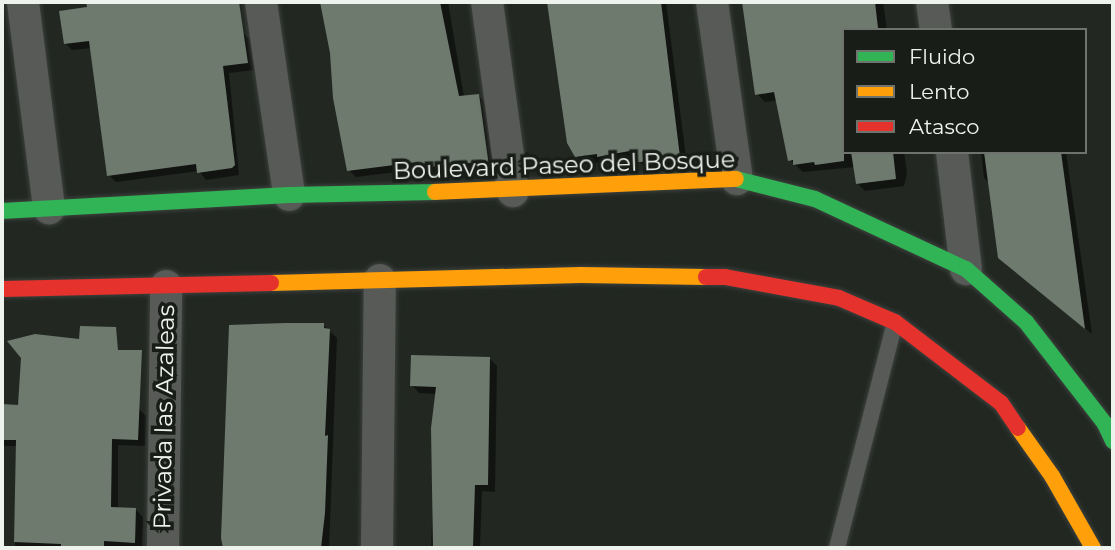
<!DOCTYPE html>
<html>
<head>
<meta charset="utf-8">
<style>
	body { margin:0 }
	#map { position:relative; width:1115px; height:550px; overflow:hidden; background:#222722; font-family:Montserrat,sans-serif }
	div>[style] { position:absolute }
	.shadow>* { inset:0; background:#0007 }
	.building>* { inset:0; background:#6e7a6d }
	.roads { filter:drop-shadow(0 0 2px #3d413d) drop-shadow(0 0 2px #3d413d) }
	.lane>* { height:16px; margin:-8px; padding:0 8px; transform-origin:8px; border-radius:8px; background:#575a57 }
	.street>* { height:32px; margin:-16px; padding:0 16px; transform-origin:16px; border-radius:16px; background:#575a57 }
	.fast>* { height:16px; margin:-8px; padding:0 8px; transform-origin:8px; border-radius:8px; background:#30b455 }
	.slow>* { height:16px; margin:-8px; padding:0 8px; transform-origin:8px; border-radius:8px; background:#ff9f0a }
	.jam>* { height:16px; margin:-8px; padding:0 8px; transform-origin:8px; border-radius:8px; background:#e5322d }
	span { translate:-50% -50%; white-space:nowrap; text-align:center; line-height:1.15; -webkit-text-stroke:7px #181e17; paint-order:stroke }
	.street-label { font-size:24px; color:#eff3ee }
	.frame { position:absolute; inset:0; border:4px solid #eff3ee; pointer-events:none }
	.legend { position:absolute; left:842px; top:28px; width:245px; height:126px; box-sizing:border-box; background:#181e17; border:2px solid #6e736d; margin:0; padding:9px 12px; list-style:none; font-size:21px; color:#eff3ee }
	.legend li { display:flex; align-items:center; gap:14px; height:35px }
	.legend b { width:35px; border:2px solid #6e736d }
</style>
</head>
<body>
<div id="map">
	<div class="shadow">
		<div style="clip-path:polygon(86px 2px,218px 2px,223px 36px,243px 33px,250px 40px,254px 70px,229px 73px,239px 175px,206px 180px,199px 171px,116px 182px,109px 175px,92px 48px,72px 50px,65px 43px,87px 8px)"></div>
		<div style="clip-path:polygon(325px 2px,448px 2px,464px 97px,478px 95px,486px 103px,495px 172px,478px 170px,428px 175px,422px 169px,356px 177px,349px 170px)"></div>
		<div style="clip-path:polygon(550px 2px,666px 2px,687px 165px,646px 170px,638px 159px,584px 164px,576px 156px,569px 142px)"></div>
		<div style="clip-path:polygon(744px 2px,883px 2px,887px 30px,844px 30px,844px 152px,904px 152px,907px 173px,904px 186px,865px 191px,857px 183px,855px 167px,803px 172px,790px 160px,778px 100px,765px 102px,757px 94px)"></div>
		<div style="clip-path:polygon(981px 152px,1066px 152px,1092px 334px,1008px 266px,990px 184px,984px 178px)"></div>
		<div style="clip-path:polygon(323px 325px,337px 338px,329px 548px,223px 548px,231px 327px)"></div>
		<div style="clip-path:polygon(489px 358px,497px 366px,495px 492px,482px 491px,480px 548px,431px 548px,437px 394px,419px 393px,412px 385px)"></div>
		<div style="clip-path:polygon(2px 406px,139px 409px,146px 416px,145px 446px,118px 445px,118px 509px,136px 510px,143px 517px,142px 548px,15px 548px,18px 446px,2px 446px)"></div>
	</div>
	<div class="building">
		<div style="clip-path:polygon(86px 2px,239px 2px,248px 63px,223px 66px,235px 165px,232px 168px,197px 173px,196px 164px,107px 176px,89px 41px,64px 44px,59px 11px,87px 7px)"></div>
		<div style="clip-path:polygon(320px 2px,440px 2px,459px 96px,479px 94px,489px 166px,469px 163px,419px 168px,418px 162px,347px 171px,333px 98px,330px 53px)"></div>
		<div style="clip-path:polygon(547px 2px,661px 2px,680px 157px,672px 161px,636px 162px,635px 150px,597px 157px,597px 154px,575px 157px,567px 143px)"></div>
		<div style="clip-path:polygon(742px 2px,875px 2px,878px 28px,844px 30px,844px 161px,815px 165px,814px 162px,793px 165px,793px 160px,788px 161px,774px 92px,755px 95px)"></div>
		<div style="clip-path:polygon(851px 152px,893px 152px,896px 179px,856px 184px)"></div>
		<div style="clip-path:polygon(984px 152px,1061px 152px,1085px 329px,998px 258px)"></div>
		<div style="clip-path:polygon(286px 323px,324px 323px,324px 328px,330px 329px,325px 436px,328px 435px,325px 513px,321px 548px,223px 548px,221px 538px,229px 325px)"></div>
		<div style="clip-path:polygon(80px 326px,116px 327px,118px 350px,142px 350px,138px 440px,112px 439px,111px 507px,136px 508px,135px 543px,104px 541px,104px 548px,61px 548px,61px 544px,14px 542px,16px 440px,2px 440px,2px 404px,18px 405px,21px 358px,7px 341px,35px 334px,79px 339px)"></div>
		<div style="clip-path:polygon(411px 355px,490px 357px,488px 485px,475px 485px,473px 548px,433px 548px,431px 428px,436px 387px,410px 386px)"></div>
	</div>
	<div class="roads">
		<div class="lane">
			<div style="left:837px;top:548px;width:233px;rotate:-75.6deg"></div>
		</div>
		<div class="street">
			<div style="left:23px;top:2px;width:208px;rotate:82.8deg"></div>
			<div style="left:261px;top:2px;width:195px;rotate:81.7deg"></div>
			<div style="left:487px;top:2px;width:191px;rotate:82.2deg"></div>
			<div style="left:712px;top:2px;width:179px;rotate:82deg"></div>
			<div style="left:932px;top:2px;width:28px;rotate:82deg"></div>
			<div style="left:952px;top:152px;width:118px;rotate:83.2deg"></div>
			<div style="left:163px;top:548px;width:262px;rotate:-89.3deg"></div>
			<div style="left:377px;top:548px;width:268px;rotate:-89.4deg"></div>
		</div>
		<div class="fast">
			<div style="left:736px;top:179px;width:81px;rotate:14.2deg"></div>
			<div style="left:815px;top:199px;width:166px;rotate:24.9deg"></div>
			<div style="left:966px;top:269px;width:80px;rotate:41.5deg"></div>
			<div style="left:1026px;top:322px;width:129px;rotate:52.2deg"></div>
			<div style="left:1105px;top:424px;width:19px;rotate:65deg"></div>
			<div style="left:2px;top:211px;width:287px;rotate:-3.2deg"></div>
			<div style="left:289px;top:195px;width:146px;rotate:-1.2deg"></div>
		</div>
		<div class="slow">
			<div style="left:435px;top:192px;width:301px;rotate:-2.5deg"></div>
			<div style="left:271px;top:283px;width:310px;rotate:-1.5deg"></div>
			<div style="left:581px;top:275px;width:125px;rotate:0.9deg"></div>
			<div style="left:1018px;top:428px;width:59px;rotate:54.7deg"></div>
			<div style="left:1052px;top:476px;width:83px;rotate:60.3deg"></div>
		</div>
		<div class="jam">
			<div style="left:706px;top:277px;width:19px"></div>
			<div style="left:725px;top:277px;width:116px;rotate:10.4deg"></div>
			<div style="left:839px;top:298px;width:61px;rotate:23.2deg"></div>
			<div style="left:895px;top:322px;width:133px;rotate:37.4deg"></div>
			<div style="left:1001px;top:403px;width:30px;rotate:56deg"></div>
			<div style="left:2px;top:289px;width:269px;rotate:-1.3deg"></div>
		</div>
	</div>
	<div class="street-label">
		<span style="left:564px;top:165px;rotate:-2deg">Boulevard Paseo del Bosque</span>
		<span style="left:164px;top:417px;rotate:-89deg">Privada las Azaleas</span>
	</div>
	<div class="frame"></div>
	<ul class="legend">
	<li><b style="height:9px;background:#30b455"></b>Fluido</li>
	<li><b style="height:9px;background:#ff9f0a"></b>Lento</li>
	<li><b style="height:9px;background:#e5322d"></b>Atasco</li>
	</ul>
</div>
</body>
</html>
